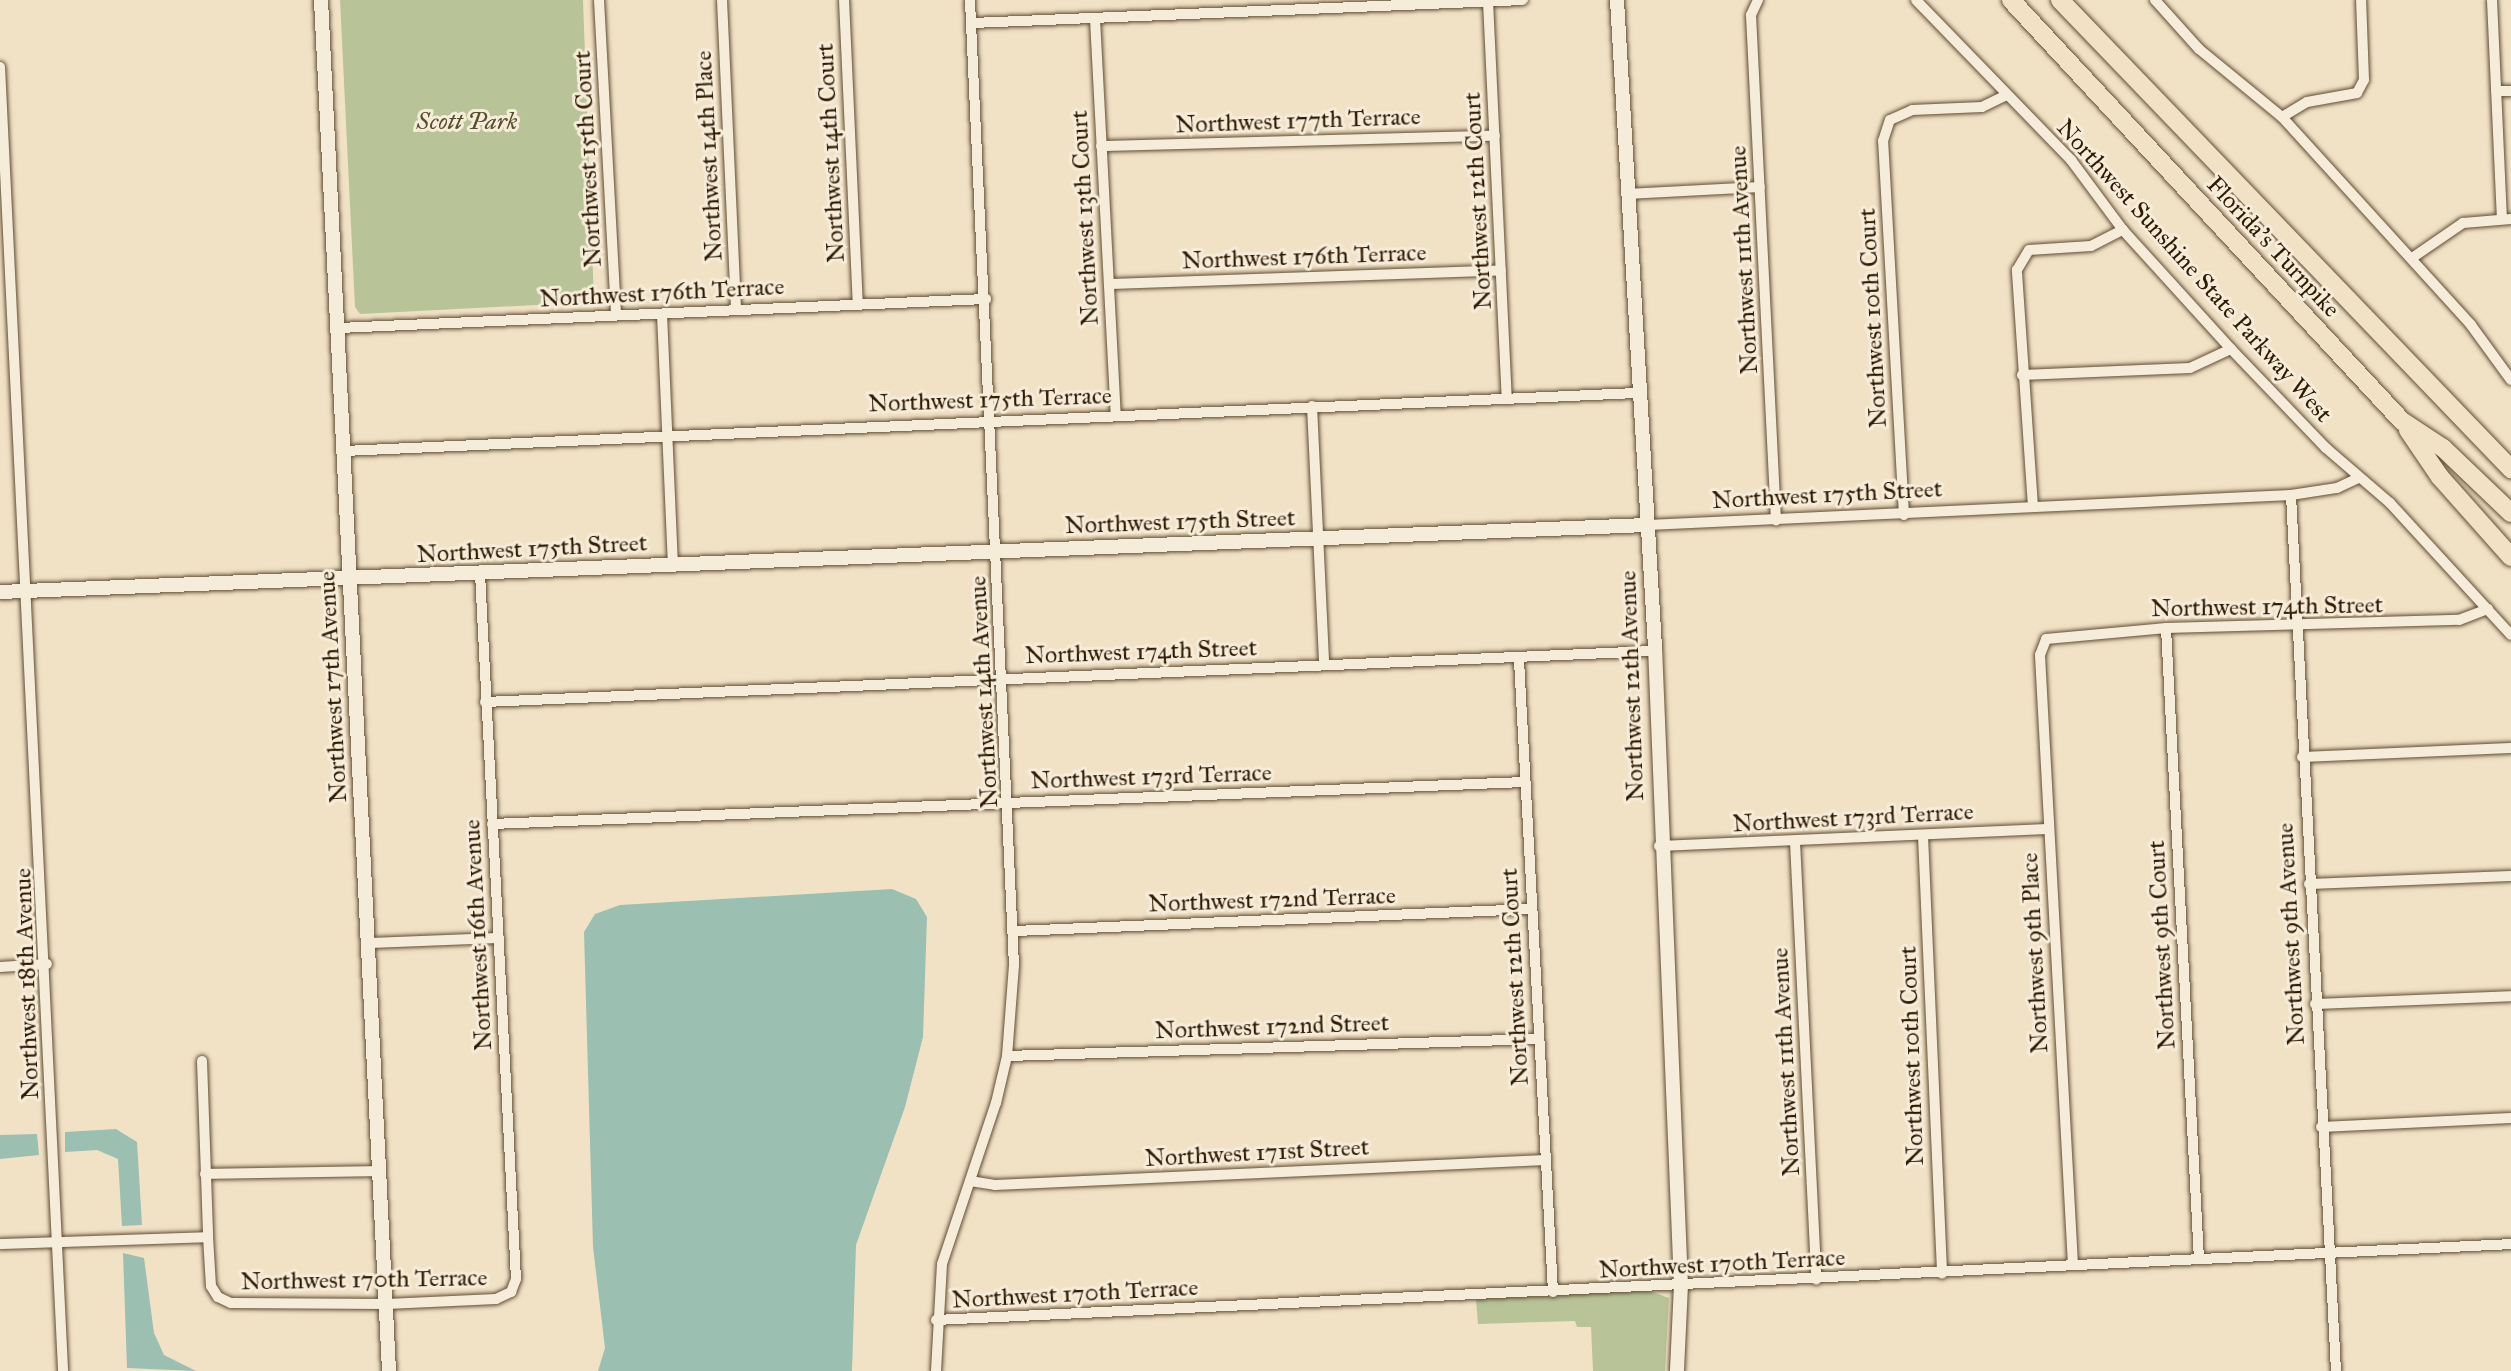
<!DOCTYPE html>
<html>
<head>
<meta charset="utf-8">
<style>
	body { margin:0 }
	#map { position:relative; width:2511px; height:1371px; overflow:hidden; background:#f1e2c6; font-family:"IM FELL Great Primer",serif }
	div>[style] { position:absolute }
	.green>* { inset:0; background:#b8c497 }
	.water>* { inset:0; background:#9bbfb0 }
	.roads { filter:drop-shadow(0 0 2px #604d33) drop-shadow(0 0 2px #604d33) }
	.street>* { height:10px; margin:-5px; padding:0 5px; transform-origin:5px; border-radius:5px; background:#f6ecda }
	.secondary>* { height:14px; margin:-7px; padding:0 7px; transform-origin:7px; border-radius:7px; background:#f6ecda }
	.highway>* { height:18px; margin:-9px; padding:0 9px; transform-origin:9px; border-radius:9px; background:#f1e2c6 }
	span { translate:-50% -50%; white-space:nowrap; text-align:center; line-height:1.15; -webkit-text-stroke:6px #f6ecda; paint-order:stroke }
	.street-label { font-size:24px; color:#2f1b02 }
	.park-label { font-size:24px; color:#584e2f; font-style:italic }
</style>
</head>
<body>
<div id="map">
	<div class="green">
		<div style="clip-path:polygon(340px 0,583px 0,594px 302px,360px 314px,355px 307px)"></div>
		<div style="clip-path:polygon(1647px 1290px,1669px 1298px,1665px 1371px,1593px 1371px,1591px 1327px,1577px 1327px,1575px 1321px,1478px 1324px,1476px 1299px)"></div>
	</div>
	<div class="water">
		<div style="clip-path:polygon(892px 889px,916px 899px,927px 917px,923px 1037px,905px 1107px,856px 1245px,852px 1371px,598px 1371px,605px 1348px,593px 1247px,584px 932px,595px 914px,620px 905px)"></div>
		<div style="clip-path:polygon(116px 1129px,137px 1142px,142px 1225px,122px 1226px,118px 1159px,97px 1150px,65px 1152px,65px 1132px)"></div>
		<div style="clip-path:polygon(37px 1134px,39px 1155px,0 1159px,0 1135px)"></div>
		<div style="clip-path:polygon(123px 1253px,144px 1258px,154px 1333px,164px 1355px,196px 1371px,127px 1368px)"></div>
	</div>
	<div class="roads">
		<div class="street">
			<div style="left:599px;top:0;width:315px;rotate:86.9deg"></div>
			<div style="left:722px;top:0;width:310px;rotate:87.4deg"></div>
			<div style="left:844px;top:0;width:304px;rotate:87.4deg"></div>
			<div style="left:1758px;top:0;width:17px;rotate:115deg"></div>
			<div style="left:1751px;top:15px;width:506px;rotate:87.17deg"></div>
			<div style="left:1916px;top:0;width:223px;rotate:45.9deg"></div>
			<div style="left:2071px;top:160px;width:87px;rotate:53.4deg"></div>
			<div style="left:2123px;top:230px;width:161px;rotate:47.8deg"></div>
			<div style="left:2231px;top:349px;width:137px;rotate:46.2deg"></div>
			<div style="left:2326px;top:448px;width:84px;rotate:40.7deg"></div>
			<div style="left:2390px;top:503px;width:179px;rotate:47.5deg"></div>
			<div style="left:2155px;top:0;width:66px;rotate:48.1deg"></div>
			<div style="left:2199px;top:49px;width:107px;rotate:39.3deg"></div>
			<div style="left:2282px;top:117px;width:281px;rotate:47.7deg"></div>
			<div style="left:2471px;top:325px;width:68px;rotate:54deg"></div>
			<div style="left:2492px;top:0;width:219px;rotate:87.4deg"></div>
			<div style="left:1488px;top:1px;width:398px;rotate:87.3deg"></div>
			<div style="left:1095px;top:19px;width:397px;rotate:87deg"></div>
			<div style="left:972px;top:23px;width:551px;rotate:-2.39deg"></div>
			<div style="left:0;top:67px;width:1306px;rotate:87.23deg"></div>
			<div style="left:2496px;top:91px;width:15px"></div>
			<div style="left:2282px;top:117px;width:29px;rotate:-31deg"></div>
			<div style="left:2307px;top:102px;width:51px;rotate:-10.2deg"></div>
			<div style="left:2357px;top:93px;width:15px;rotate:-62deg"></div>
			<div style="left:2364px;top:80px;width:80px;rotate:-92.1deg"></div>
			<div style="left:1101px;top:146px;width:394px;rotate:-1.5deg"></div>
			<div style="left:1627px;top:194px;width:133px;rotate:-3deg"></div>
			<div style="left:2412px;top:258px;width:62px;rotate:-34.5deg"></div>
			<div style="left:2463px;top:223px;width:48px;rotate:-4.8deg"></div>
			<div style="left:1109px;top:284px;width:392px;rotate:-2deg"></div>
			<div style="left:662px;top:314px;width:251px;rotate:87.5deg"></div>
			<div style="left:339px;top:328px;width:648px;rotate:-2.57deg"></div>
			<div style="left:2022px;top:375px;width:168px;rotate:-2.4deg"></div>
			<div style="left:2190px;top:368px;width:45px;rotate:-24.9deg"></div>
			<div style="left:1312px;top:406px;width:259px;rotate:87.3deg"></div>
			<div style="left:344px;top:451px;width:1295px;rotate:-2.57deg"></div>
			<div style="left:2291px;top:495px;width:877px;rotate:87.06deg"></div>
			<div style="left:2033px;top:507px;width:238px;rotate:-93.9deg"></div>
			<div style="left:2017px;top:270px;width:23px;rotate:-59deg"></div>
			<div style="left:2029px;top:250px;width:62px;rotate:-3.7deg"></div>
			<div style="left:2091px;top:246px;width:36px;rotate:-27deg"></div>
			<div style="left:1904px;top:515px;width:375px;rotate:-93.2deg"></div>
			<div style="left:1883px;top:141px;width:22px;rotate:-72deg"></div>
			<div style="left:1890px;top:120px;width:24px;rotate:-24deg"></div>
			<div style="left:1912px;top:110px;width:70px;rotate:-2.5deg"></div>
			<div style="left:1982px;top:107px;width:25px;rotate:-26deg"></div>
			<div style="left:1648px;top:525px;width:644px;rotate:-2.67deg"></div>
			<div style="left:2291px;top:495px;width:47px;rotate:-8.7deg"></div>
			<div style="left:2337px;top:488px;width:23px;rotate:-25deg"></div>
			<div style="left:2166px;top:628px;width:632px;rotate:87.01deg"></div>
			<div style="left:1519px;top:660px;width:633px;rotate:86.92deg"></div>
			<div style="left:485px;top:702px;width:1171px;rotate:-2.5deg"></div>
			<div style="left:2302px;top:757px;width:209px;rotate:-2.5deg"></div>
			<div style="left:492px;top:824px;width:1034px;rotate:-2.33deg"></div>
			<div style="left:1923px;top:836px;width:438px;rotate:87.5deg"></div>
			<div style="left:1795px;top:842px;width:438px;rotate:87.2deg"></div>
			<div style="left:1659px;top:846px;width:389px;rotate:-2.5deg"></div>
			<div style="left:2309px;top:884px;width:202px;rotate:-2.3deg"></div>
			<div style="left:1015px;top:931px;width:516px;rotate:-2.44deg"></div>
			<div style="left:369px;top:943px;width:130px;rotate:-2.2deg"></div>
			<div style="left:0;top:967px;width:47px;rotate:-3.7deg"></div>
			<div style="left:2315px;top:1004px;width:196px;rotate:-2.3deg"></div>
			<div style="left:1007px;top:1056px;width:531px;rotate:-1.83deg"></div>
			<div style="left:202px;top:1061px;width:176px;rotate:88deg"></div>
			<div style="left:208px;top:1237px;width:49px;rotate:86.5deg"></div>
			<div style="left:211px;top:1286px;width:13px;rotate:58deg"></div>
			<div style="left:218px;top:1297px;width:14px;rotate:25deg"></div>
			<div style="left:231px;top:1303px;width:156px;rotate:0.4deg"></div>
			<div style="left:387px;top:1304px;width:109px;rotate:-2.6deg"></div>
			<div style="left:496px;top:1299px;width:17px;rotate:-25deg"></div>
			<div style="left:511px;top:1292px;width:14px;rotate:-69deg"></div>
			<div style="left:516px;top:1279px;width:706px;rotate:-92.92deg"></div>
			<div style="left:2321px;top:1127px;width:190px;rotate:-2.7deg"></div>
			<div style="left:205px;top:1174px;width:173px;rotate:-1deg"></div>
			<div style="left:970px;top:1181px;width:25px;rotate:9deg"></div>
			<div style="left:995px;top:1185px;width:551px;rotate:-2.6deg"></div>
			<div style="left:0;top:1244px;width:208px;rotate:-1.9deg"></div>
			<div style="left:2073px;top:1265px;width:611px;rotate:-93.1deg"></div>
			<div style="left:2040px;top:655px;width:17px;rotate:-69deg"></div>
			<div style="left:2046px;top:639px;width:121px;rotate:-5.2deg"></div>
			<div style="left:2166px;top:628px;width:293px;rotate:-1.6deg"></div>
			<div style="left:2459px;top:620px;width:31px;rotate:-21deg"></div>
			<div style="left:936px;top:1320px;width:1577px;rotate:-2.76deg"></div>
			<div style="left:936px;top:1371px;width:107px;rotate:-86.8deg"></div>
			<div style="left:942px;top:1264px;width:170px;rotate:-71.5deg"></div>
			<div style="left:996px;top:1103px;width:48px;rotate:-76.8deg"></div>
			<div style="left:1007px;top:1056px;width:90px;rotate:-85.6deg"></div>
			<div style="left:1014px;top:966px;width:967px;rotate:-92.61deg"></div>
		</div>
		<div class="secondary">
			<div style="left:321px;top:0;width:1373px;rotate:87.16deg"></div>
			<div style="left:1617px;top:0;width:648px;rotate:86.64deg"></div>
			<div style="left:1655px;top:647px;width:639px;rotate:87.67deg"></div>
			<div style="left:1681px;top:1285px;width:86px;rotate:92.7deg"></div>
			<div style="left:0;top:592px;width:1649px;rotate:-2.33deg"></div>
		</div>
		<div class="highway">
			<div style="left:2011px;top:0;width:575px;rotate:47.12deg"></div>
			<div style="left:2402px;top:421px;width:49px;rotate:33.4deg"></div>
			<div style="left:2443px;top:448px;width:94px;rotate:43.7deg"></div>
			<div style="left:2060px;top:0;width:651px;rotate:46.12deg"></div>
			<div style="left:2408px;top:430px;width:57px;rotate:55.8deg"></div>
			<div style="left:2440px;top:477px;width:107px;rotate:48.4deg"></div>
		</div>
	</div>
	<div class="street-label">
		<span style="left:1298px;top:121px;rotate:-2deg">Northwest 177th Terrace</span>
		<span style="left:831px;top:153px;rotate:-93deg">Northwest 14th Court</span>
		<span style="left:709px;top:156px;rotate:-93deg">Northwest 14th Place</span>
		<span style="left:588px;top:159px;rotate:-93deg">Northwest 15th Court</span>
		<span style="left:1478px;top:201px;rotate:-93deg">Northwest 12th Court</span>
		<span style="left:1085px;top:218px;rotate:-93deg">Northwest 13th Court</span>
		<span style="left:2273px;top:247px;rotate:47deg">Florida's Turnpike</span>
		<span style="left:1304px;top:257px;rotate:-2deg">Northwest 176th Terrace</span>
		<span style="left:1744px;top:260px;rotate:-93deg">Northwest 11th Avenue</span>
		<span style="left:2194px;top:271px;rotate:48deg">Northwest Sunshine State Parkway West</span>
		<span style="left:662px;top:293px;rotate:-3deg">Northwest 176th Terrace</span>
		<span style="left:1873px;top:318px;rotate:-93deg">Northwest 10th Court</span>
		<span style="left:990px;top:400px;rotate:-2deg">Northwest 175th Terrace</span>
		<span style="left:1827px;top:495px;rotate:-3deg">Northwest 175th Street</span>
		<span style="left:1180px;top:522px;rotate:-2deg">Northwest 175th Street</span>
		<span style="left:532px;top:549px;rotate:-3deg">Northwest 175th Street</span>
		<span style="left:2267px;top:607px;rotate:-1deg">Northwest 174th Street</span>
		<span style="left:1141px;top:652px;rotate:-2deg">Northwest 174th Street</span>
		<span style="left:1632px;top:686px;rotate:-92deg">Northwest 12th Avenue</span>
		<span style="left:333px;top:687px;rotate:-93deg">Northwest 17th Avenue</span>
		<span style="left:984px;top:692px;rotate:-93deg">Northwest 14th Avenue</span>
		<span style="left:1151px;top:777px;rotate:-2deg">Northwest 173rd Terrace</span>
		<span style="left:1853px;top:818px;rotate:-3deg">Northwest 173rd Terrace</span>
		<span style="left:1272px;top:900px;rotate:-2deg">Northwest 172nd Terrace</span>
		<span style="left:2291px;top:934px;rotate:-93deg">Northwest 9th Avenue</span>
		<span style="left:478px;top:935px;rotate:-93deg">Northwest 16th Avenue</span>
		<span style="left:2162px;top:945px;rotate:-93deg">Northwest 9th Court</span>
		<span style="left:2035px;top:953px;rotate:-93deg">Northwest 9th Place</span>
		<span style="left:1515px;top:977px;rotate:-93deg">Northwest 12th Court</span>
		<span style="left:27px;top:984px;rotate:-92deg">Northwest 18th Avenue</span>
		<span style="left:1272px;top:1027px;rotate:-2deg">Northwest 172nd Street</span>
		<span style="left:1912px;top:1056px;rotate:-92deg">Northwest 10th Court</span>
		<span style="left:1786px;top:1062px;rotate:-93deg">Northwest 11th Avenue</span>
		<span style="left:1257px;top:1153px;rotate:-3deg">Northwest 171st Street</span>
		<span style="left:1722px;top:1264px;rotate:-3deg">Northwest 170th Terrace</span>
		<span style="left:364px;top:1280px;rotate:-1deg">Northwest 170th Terrace</span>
		<span style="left:1075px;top:1294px;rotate:-3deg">Northwest 170th Terrace</span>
	</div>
	<div class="park-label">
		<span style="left:467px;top:122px">Scott Park</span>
	</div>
</div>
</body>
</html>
